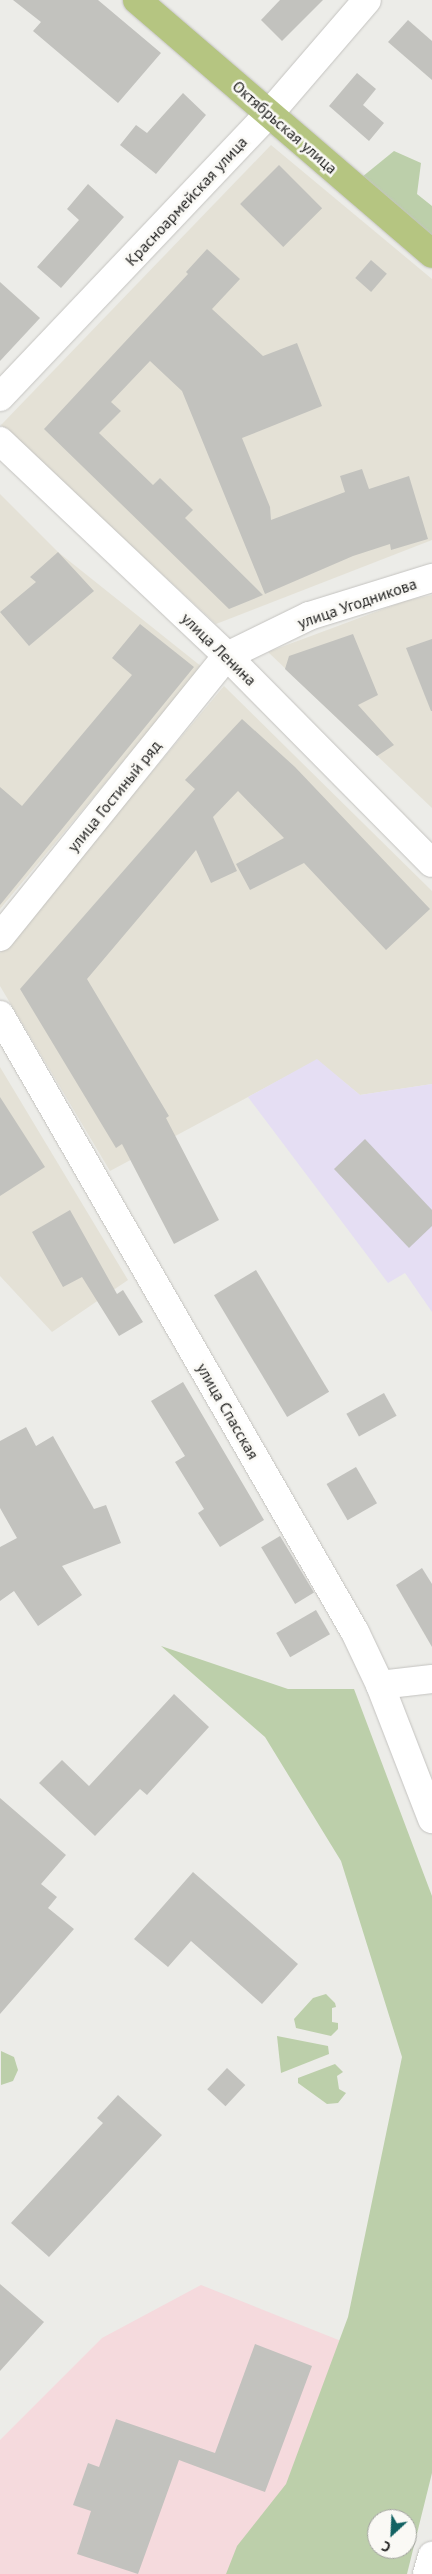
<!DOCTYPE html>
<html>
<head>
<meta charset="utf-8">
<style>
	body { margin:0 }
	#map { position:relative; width:432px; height:2574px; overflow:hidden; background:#ecece8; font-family:"PT Sans",sans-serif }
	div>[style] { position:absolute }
	.built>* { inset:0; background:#e4e1d6 }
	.education>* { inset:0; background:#e5def3 }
	.medical>* { inset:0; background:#f5dadd }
	.green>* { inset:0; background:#bccfaa }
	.building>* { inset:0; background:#c2c2be; transform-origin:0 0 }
	.roads { filter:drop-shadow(0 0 1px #c4c3c0) drop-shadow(0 0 1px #c4c3c0) }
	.minor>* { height:28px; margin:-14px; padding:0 14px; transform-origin:14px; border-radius:14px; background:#fff }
	.major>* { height:28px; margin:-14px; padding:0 14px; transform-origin:14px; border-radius:14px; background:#b5c581 }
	span { translate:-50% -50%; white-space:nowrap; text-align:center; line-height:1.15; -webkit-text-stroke:5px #faf9f5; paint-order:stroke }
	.street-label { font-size:16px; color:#1f1f1e }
	.north { position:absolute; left:367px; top:2509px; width:50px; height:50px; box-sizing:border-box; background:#faf9f5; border:1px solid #a2a29f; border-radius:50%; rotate:205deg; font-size:14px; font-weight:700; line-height:20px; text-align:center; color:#1f1f1e }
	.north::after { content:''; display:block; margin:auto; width:18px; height:22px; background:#126262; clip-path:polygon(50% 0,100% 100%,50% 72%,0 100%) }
</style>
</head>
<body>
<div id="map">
	<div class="built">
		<div style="clip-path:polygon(271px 145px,432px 279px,432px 540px,216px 624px,1px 425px)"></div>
		<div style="clip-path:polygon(0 494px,58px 552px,202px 667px,0 909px)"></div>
		<div style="clip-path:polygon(432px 595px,432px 808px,268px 652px,405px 601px)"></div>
		<div style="clip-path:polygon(224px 686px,432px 891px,432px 1084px,360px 1095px,317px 1060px,110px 1171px,0 986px,0 953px)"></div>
		<div style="clip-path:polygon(0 1067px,128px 1280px,52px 1332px,0 1276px)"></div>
	</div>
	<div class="education">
		<div style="clip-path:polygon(317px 1059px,360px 1095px,432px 1084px,432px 1312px,405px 1273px,388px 1283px,248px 1097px)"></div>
	</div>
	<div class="medical">
		<div style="clip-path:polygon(201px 2285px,351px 2345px,269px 2574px,0 2574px,0 2440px,102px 2338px)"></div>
	</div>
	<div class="green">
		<div style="clip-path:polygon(394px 151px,421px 163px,417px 194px,432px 206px,432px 237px,362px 177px)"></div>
		<div style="clip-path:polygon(evenodd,161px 1646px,288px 1689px,354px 1689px,432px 1896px,432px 2473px,407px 2574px,226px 2574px,237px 2546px,286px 2484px,348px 2317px,402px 2057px,341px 1861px,265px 1737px,161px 1646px,377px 2519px,407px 2519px,407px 2549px,377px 2549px,377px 2519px)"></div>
		<div style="clip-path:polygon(326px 1994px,335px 2003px,336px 2007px,332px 2008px,332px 2022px,338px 2023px,338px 2029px,331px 2036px,296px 2028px,294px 2019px,313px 1998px)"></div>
		<div style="clip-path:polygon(277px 2036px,328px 2046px,329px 2054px,281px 2073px)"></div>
		<div style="clip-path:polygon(1px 2051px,14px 2057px,18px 2070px,13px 2081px,1px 2085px)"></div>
		<div style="clip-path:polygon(335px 2064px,343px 2072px,337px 2076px,339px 2089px,346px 2093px,338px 2103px,327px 2104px,298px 2083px,298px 2078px)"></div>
	</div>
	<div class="building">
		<div style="clip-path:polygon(13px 0,98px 0,161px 53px,118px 103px,33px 31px,41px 22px)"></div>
		<div style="clip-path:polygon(280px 0,323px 0,282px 41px,261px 20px)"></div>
		<div style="clip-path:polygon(408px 20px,432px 41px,432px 80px,388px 42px)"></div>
		<div style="clip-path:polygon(357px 73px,376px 89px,363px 105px,384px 123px,369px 141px,329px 106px)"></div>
		<div style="clip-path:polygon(183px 93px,206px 115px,156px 174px,120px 145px,136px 125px,147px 133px)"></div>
		<div style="left:279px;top:165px;width:61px;height:55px;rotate:45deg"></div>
		<div style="clip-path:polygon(88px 184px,124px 217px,61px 288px,37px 267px,79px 220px,67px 209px)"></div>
		<div style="clip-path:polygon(207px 249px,240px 279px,212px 309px,263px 356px,297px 343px,322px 406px,242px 438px,270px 507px,271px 520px,345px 492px,340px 476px,362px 469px,369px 489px,409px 476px,428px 539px,391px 550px,390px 544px,353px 556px,265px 594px,182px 391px,150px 361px,111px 402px,121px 411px,99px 433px,153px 485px,160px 478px,193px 510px,185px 518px,263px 595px,229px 609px,44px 429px,188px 274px,186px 272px)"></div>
		<div style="left:371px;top:260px;width:21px;height:24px;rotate:41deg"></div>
		<div style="clip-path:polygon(0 282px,40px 318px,0 361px)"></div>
		<div style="clip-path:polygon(58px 552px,94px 591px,29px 646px,0 612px,36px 582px,30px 577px)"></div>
		<div style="clip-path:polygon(140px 624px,194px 667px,0 905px,0 787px,22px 806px,132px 675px,112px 658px)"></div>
		<div style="clip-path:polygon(353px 634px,378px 695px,358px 705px,394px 745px,377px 756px,285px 669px,289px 656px)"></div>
		<div style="clip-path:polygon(432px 639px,432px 711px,431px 711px,406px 648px)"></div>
		<div style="clip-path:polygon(242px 719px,295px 767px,430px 909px,386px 950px,304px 863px,250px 890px,236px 864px,284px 838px,238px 791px,213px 817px,237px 871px,211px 883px,196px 850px,87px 979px,169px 1116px,166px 1118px,219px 1220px,174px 1244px,122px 1144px,116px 1148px,20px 989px,195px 789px,185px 780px)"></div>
		<div style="clip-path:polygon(0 1097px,45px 1167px,0 1196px)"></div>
		<div style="clip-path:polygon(365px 1139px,432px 1210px,432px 1226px,409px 1248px,334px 1169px)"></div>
		<div style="clip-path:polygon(70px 1210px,117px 1294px,123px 1290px,143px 1322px,119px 1336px,82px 1277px,63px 1287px,32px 1232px)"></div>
		<div style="left:256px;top:1270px;width:142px;height:49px;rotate:59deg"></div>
		<div style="clip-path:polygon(183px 1382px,264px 1520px,220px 1547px,198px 1513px,204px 1509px,175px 1462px,185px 1456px,151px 1401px)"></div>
		<div style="left:384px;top:1393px;width:26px;height:43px;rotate:61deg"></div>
		<div style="clip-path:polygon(26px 1427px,36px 1446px,53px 1436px,94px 1509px,106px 1505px,121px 1543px,62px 1566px,82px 1595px,38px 1626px,14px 1591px,0 1601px,0 1547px,17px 1538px,0 1508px,0 1441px)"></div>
		<div style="left:356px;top:1467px;width:42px;height:34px;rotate:60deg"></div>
		<div style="left:280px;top:1536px;width:66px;height:22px;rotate:59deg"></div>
		<div style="clip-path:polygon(422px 1568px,432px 1584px,432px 1647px,396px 1585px)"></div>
		<div style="left:316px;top:1610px;width:28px;height:46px;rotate:60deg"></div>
		<div style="clip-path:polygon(174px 1694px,209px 1727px,147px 1795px,140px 1789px,95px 1836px,39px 1783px,62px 1760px,89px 1786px)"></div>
		<div style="clip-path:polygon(0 1798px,66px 1855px,41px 1884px,57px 1897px,48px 1908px,74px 1929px,0 2014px)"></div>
		<div style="clip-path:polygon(193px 1872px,298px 1964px,262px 2004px,191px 1941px,168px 1967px,134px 1939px)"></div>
		<div style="left:227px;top:2068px;width:25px;height:29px;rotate:43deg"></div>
		<div style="clip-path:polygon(118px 2095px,162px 2135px,49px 2257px,11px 2223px,103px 2123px,97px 2118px)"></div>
		<div style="clip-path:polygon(0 2284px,44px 2322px,0 2371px)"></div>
		<div style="clip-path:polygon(255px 2344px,312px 2366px,265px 2492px,179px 2460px,138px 2574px,77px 2554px,91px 2511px,73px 2505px,88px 2463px,99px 2467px,116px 2419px,215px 2453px)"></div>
	</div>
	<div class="roads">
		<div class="minor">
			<div style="left:0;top:397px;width:390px;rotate:-46.5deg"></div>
			<div style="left:269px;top:114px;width:150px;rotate:-49.3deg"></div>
			<div style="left:0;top:441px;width:313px;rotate:43.4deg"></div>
			<div style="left:227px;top:656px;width:291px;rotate:45.3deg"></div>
			<div style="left:0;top:937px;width:361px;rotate:-51.1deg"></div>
			<div style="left:227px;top:656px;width:91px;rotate:-26deg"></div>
			<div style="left:309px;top:616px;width:129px;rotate:-17.2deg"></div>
			<div style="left:0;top:1015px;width:712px;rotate:60.09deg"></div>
			<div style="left:355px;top:1632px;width:59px;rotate:64.7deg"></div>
			<div style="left:380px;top:1685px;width:144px;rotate:68.8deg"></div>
			<div style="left:380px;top:1685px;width:52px;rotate:-6.6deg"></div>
			<div style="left:427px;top:2574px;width:19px;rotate:-74deg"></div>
		</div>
		<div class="major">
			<div style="left:137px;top:0;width:389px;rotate:40.7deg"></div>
		</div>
	</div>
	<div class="street-label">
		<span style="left:285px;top:127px;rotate:41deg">Октябрьская улица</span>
		<span style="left:186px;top:201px;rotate:-47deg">Красноармейская улица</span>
		<span style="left:357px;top:603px;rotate:-19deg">улица Угодникова</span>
		<span style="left:219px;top:649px;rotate:44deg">улица Ленина</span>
		<span style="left:114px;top:796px;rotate:-51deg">улица Гостиный ряд</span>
		<span style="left:228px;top:1411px;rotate:60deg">улица Спасская</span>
	</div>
	<div class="north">С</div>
</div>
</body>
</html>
